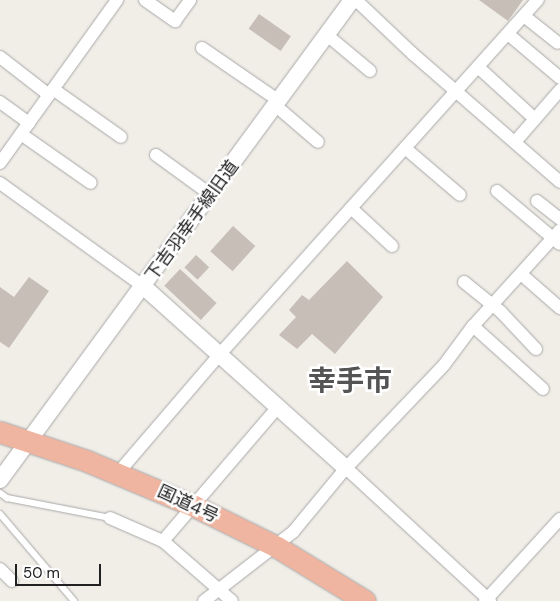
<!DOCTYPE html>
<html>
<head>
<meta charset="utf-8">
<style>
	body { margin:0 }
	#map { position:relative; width:560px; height:601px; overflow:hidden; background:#f1eee8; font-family:"DM Sans","Noto Sans JP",sans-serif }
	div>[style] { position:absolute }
	.building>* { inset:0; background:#c6beb7; transform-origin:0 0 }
	.roads { filter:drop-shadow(0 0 1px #a8a8a8) drop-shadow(0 0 1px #a8a8a8) }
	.service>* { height:6px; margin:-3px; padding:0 3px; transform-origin:3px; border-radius:3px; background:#fff }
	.minor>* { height:12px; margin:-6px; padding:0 6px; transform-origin:6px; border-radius:6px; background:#fff }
	.tertiary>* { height:16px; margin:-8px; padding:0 8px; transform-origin:8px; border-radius:8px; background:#fff }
	.trunk>* { height:21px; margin:-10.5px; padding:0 10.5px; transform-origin:10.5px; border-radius:10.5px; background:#f0b5a0 }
	span { translate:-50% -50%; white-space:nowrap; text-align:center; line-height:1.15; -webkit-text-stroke:5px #fff; paint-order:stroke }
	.street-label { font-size:18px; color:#212121 }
	.town-label { font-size:28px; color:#545454; font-weight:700 }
	.scale { position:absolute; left:15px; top:564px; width:86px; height:22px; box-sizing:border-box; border:2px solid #212121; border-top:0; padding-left:6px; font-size:15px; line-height:18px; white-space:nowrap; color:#212121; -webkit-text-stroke:4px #fff; paint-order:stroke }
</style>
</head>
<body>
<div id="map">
	<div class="building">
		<div style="clip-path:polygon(479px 0,523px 0,508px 21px)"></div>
		<div style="left:259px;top:14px;width:39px;height:18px;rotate:35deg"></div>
		<div style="left:233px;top:226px;width:30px;height:34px;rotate:42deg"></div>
		<div style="left:196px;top:255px;width:18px;height:17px;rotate:43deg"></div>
		<div style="clip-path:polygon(347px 261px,383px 297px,335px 354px,312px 334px,297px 349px,279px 335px,296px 317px,289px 310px,302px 295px,309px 300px)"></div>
		<div style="left:180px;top:269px;width:50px;height:23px;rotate:43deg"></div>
		<div style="clip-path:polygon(29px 277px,49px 291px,9px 348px,0 342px,0 287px,14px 297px)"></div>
	</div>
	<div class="roads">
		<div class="service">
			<div style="left:0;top:493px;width:9px;rotate:36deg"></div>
			<div style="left:7px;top:498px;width:105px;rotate:11deg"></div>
			<div style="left:0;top:514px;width:114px;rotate:49.6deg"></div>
		</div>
		<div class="minor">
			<div style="left:145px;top:0;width:37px;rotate:35deg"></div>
			<div style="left:175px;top:21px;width:26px;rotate:-54deg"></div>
			<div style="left:356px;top:0;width:79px;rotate:43.5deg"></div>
			<div style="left:413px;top:54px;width:195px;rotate:41deg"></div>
			<div style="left:524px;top:16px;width:43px;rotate:38.5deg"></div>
			<div style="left:508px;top:34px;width:68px;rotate:40.2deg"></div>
			<div style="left:327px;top:35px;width:56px;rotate:39.9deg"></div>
			<div style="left:202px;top:48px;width:93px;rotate:34.5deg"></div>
			<div style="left:0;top:57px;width:62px;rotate:37.8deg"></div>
			<div style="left:478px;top:67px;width:77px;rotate:42.4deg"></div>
			<div style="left:53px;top:89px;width:83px;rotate:35.2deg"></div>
			<div style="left:0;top:102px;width:36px;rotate:36deg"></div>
			<div style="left:276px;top:106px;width:55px;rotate:40.6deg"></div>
			<div style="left:21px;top:134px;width:85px;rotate:35deg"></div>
			<div style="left:515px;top:142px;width:69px;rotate:-49.1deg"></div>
			<div style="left:405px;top:148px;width:72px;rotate:40.5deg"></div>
			<div style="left:156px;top:155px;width:68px;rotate:36deg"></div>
			<div style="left:0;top:163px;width:201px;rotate:-54.3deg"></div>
			<div style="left:0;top:183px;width:178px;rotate:35.8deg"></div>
			<div style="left:497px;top:191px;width:82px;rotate:40.1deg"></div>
			<div style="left:537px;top:201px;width:29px;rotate:38deg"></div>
			<div style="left:351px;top:208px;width:56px;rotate:42.8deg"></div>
			<div style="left:521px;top:274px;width:52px;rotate:41.1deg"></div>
			<div style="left:464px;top:282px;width:48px;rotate:39deg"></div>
			<div style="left:501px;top:312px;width:51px;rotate:46.6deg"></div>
			<div style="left:473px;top:326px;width:94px;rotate:42deg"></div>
			<div style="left:346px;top:468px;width:196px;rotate:42.7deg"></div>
			<div style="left:118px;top:473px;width:157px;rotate:-49.4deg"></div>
			<div style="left:220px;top:354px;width:476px;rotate:-48.1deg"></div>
			<div style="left:110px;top:518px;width:58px;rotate:23.5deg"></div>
			<div style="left:163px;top:541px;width:91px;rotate:41deg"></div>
			<div style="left:163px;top:541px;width:177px;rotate:-49.4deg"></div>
			<div style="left:0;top:569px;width:17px;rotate:45deg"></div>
			<div style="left:204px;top:601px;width:113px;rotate:-37.8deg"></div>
			<div style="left:293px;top:532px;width:83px;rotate:-50.4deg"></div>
			<div style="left:346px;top:468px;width:142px;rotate:-46.4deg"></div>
			<div style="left:444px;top:365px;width:49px;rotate:-53.4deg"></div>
			<div style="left:473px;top:326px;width:130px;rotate:-47.8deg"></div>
			<div style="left:485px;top:601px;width:111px;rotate:-47.6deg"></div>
		</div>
		<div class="tertiary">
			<div style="left:144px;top:287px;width:271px;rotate:41.9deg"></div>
			<div style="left:0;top:480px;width:595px;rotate:-53.75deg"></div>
		</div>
		<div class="trunk">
			<div style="left:0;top:432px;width:92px;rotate:18.4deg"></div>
			<div style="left:87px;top:461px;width:116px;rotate:22.8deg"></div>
			<div style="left:194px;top:506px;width:93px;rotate:26.3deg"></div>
			<div style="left:277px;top:547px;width:103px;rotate:31.5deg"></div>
		</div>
	</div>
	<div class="street-label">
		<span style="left:192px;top:221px;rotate:-54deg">下吉羽幸手線旧道</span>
		<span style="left:188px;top:504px;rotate:25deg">国道4号</span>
	</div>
	<div class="town-label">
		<span style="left:350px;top:381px">幸手市</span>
	</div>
	<div class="scale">50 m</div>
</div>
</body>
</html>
